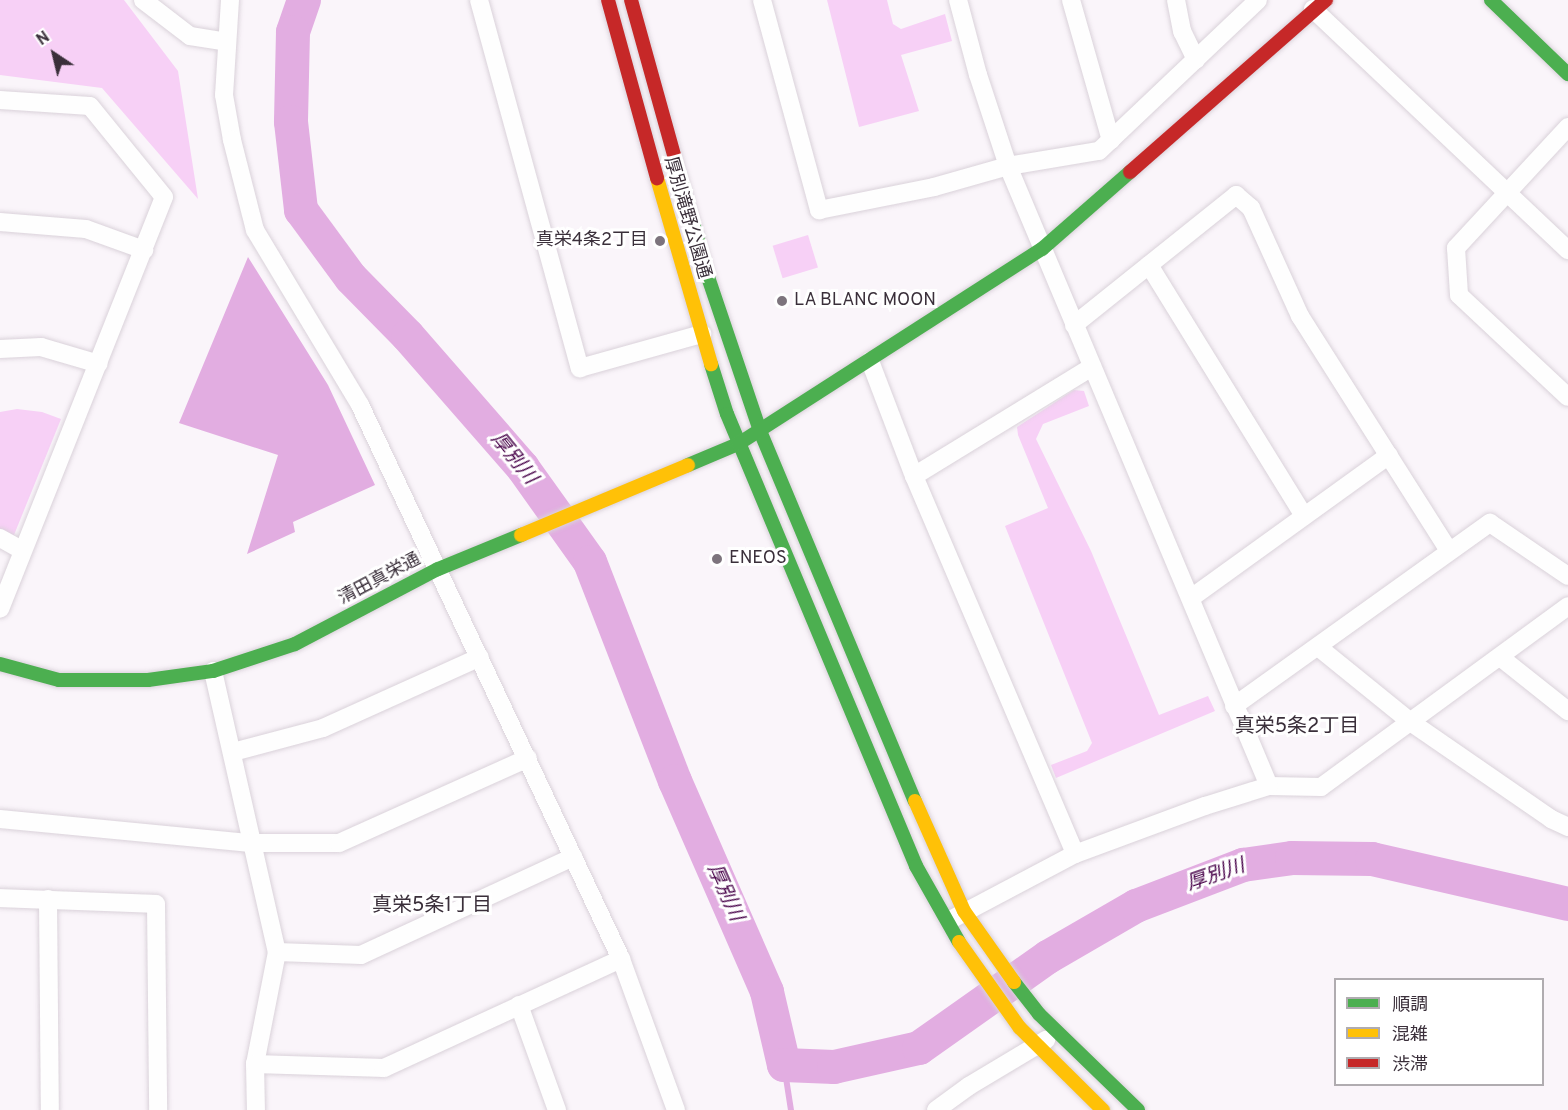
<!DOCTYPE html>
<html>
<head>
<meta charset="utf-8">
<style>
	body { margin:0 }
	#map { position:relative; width:1568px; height:1110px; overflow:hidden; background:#faf5fa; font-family:Overpass,"Noto Sans JP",sans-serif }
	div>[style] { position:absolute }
	.green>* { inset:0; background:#f7d0f6; transform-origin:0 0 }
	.water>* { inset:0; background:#e2ade1 }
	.stream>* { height:6px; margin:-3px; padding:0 3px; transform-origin:3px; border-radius:3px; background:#e2ade1 }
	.river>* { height:34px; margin:-17px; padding:0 17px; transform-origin:17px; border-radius:17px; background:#e2ade1 }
	.roads { filter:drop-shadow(0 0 2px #dad2da) drop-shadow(0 0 2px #dad2da) }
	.street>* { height:18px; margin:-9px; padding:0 9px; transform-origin:9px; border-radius:9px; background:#fefefe }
	.fast>* { height:14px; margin:-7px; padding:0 7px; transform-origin:7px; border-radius:7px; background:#4caf50 }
	.slow>* { height:14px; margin:-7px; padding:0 7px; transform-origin:7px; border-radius:7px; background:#ffc107 }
	.jam>* { height:14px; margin:-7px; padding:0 7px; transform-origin:7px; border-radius:7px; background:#c62828 }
	.dots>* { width:16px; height:16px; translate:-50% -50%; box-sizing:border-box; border:3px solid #fff; border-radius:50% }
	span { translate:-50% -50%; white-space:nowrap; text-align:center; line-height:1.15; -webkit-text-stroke:6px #fff; paint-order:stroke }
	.street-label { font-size:18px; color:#3a2f3a }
	.poi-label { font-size:18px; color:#3a2f3a }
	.right { translate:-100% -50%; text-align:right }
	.left { translate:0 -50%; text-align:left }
	.water-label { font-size:20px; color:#48034a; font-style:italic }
	.neighbourhood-label { font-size:20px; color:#3a2f3a }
	.legend { position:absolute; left:1334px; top:978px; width:210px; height:108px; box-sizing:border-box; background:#fff; border:2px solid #b0acb0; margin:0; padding:8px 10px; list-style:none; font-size:18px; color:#3a2f3a }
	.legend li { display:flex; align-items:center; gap:12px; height:30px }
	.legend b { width:30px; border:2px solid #b0acb0 }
	.north { position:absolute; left:24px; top:24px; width:60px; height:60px; -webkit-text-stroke:4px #fff; paint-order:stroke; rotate:325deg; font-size:16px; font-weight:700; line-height:24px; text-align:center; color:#3a2f3a }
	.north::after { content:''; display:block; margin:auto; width:21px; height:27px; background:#3a2f3a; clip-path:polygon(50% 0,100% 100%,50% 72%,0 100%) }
</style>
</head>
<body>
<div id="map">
	<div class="green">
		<div style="clip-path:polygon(0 0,124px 0,178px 71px,198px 199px,102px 88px,0 75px)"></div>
		<div style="clip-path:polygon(827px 0,887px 0,893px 24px,901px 29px,945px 14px,952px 41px,901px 55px,919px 111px,859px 127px)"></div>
		<div style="left:808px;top:235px;width:34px;height:37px;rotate:73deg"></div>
		<div style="clip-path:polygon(1074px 390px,1084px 391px,1089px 406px,1043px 424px,1036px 439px,1091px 551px,1159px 715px,1208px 696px,1215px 711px,1056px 778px,1051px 765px,1087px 751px,1092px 743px,1005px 526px,1048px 508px,1018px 435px,1017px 427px)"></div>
		<div style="clip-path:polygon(17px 409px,42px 412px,61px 419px,14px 535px,5px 537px,0 534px,0 412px)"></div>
	</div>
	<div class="water">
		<div style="clip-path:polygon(248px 257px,328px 385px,375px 485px,293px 522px,295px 532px,247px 554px,278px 455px,179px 423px)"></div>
	</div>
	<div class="stream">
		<div style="left:784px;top:1065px;width:46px;rotate:81.2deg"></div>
	</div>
	<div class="river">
		<div style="left:304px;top:0;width:34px;rotate:109deg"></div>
		<div style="left:293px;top:32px;width:90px;rotate:91.3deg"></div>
		<div style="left:291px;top:122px;width:89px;rotate:83.5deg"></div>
		<div style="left:301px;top:210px;width:84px;rotate:53.7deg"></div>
		<div style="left:351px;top:278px;width:81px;rotate:45.5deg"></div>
		<div style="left:408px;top:336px;width:175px;rotate:48.9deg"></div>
		<div style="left:523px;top:468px;width:115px;rotate:54.5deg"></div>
		<div style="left:590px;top:562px;width:235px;rotate:68.8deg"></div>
		<div style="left:675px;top:781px;width:230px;rotate:66.4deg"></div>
		<div style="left:767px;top:992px;width:75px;rotate:76.9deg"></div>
		<div style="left:784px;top:1065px;width:50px;rotate:2.3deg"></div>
		<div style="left:834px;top:1067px;width:87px;rotate:-12.6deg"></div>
		<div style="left:919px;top:1048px;width:158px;rotate:-35.2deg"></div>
		<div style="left:1048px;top:957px;width:102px;rotate:-30.1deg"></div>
		<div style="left:1136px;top:906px;width:115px;rotate:-21deg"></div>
		<div style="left:1243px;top:865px;width:49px;rotate:-8.1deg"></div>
		<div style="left:1292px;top:858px;width:80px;rotate:0.7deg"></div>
		<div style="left:1372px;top:859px;width:201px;rotate:12.9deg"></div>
	</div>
	<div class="roads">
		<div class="street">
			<div style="left:143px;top:0;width:59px;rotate:37.5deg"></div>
			<div style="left:190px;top:36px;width:36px;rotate:9deg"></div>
			<div style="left:230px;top:0;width:95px;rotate:93.6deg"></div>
			<div style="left:224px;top:95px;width:46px;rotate:79.9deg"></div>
			<div style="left:232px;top:140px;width:93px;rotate:75.7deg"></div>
			<div style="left:255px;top:230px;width:204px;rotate:59deg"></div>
			<div style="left:360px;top:405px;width:612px;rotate:64.77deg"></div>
			<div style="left:621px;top:959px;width:161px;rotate:70deg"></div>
			<div style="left:479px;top:0;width:382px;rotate:74.7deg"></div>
			<div style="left:580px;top:368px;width:127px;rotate:-15.6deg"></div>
			<div style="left:762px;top:0;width:218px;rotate:74.8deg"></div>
			<div style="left:819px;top:210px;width:117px;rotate:-11.3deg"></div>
			<div style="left:934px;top:187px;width:77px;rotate:-15.8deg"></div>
			<div style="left:1008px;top:166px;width:92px;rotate:-9.4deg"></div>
			<div style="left:1099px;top:151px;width:219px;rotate:-43.5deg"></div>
			<div style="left:1071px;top:0;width:146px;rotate:74.1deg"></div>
			<div style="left:1176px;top:0;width:32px;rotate:79deg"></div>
			<div style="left:1182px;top:31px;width:32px;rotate:64deg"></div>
			<div style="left:1313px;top:9px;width:351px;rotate:43.4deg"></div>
			<div style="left:0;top:100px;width:90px;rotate:3.8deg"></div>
			<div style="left:90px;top:106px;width:117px;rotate:50.9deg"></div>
			<div style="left:164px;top:197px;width:443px;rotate:111.7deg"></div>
			<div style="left:1568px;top:127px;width:165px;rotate:132.8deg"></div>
			<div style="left:1456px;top:248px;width:47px;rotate:86.3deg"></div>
			<div style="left:1459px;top:295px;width:149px;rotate:43.1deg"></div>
			<div style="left:0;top:222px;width:86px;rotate:4.7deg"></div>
			<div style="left:86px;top:229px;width:62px;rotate:19.9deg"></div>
			<div style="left:1149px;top:265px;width:295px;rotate:58.3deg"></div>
			<div style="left:1074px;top:325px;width:208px;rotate:-38.7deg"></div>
			<div style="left:1236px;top:195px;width:20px;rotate:41deg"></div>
			<div style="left:1251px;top:208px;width:119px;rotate:65.6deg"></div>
			<div style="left:1300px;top:316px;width:278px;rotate:57.6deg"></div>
			<div style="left:0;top:349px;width:41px;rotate:-2.8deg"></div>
			<div style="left:41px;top:347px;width:60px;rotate:16.3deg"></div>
			<div style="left:870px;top:361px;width:123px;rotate:69.1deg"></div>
			<div style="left:914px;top:476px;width:411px;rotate:66.9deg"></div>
			<div style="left:914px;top:476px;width:209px;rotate:-31.5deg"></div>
			<div style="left:0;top:538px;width:26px;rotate:29deg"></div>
			<div style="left:1191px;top:598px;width:244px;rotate:-35.8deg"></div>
			<div style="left:1318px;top:647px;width:121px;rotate:39deg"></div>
			<div style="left:1412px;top:723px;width:169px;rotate:34.6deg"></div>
			<div style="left:1551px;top:819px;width:19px;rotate:25deg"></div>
			<div style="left:1500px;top:657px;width:87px;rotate:38.5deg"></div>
			<div style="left:213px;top:671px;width:288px;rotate:77.2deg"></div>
			<div style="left:277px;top:952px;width:114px;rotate:101.1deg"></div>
			<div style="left:255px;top:1064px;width:46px;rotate:88.8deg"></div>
			<div style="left:1234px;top:706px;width:315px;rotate:-35.6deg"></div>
			<div style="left:1490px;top:523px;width:94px;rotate:34.2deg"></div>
			<div style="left:233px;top:752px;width:93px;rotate:-14.9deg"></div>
			<div style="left:323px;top:728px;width:172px;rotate:-24.3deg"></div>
			<div style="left:1269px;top:786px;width:52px;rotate:1.1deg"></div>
			<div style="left:1321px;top:787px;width:306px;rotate:-36.2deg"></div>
			<div style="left:0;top:819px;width:252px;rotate:5.5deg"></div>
			<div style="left:251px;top:843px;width:88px"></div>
			<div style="left:339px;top:843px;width:207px;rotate:-24.2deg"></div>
			<div style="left:0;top:898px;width:156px;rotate:2.2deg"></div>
			<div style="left:156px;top:904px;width:206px;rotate:89.4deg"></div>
			<div style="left:48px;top:899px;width:211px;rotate:89.5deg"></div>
			<div style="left:954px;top:918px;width:137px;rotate:-27.9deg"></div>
			<div style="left:1075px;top:854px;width:139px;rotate:-20.3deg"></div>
			<div style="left:1205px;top:806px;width:67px;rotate:-17.4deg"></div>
			<div style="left:1269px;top:786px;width:673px;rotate:-112.83deg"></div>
			<div style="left:1008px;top:166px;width:96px;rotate:-108.2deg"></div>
			<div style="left:978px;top:75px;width:78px;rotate:-104.9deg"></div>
			<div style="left:277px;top:952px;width:84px;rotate:2deg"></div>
			<div style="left:361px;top:955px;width:234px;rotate:-24.8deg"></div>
			<div style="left:519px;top:1005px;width:112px;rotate:70.1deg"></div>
			<div style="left:255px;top:1064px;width:129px;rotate:1.8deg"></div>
			<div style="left:384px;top:1068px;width:261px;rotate:-24.7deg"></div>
			<div style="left:936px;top:1110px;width:41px;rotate:-36deg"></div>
			<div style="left:969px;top:1086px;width:90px;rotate:-30.9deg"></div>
		</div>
		<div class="fast">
			<div style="left:1491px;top:0;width:107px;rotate:43.9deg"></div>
			<div style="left:681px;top:180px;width:101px;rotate:74.4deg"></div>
			<div style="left:708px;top:277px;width:163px;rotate:71.3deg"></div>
			<div style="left:760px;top:431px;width:401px;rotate:67.3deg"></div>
			<div style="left:711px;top:364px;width:52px;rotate:72.3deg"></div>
			<div style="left:727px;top:414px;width:490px;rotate:67.3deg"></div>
			<div style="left:916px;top:866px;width:87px;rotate:60.5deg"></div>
			<div style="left:688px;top:465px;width:54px;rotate:-22.8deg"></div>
			<div style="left:738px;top:444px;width:361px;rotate:-32.7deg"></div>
			<div style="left:1042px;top:249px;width:117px;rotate:-41.2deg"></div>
			<div style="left:0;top:664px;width:61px;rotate:15.2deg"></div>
			<div style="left:59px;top:680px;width:89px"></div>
			<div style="left:148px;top:680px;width:66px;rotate:-7.9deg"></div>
			<div style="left:213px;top:671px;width:86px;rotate:-18.2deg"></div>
			<div style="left:295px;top:644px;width:161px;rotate:-27.7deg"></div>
			<div style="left:438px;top:569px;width:90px;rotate:-22.3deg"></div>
			<div style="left:1014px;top:982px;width:41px;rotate:52deg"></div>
			<div style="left:1039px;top:1014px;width:138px;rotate:44.1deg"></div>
		</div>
		<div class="slow">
			<div style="left:657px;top:178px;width:194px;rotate:73.8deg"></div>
			<div style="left:521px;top:535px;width:181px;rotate:-22.7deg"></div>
			<div style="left:915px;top:801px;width:120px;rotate:66deg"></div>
			<div style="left:964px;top:911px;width:87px;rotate:54.8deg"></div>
			<div style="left:959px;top:942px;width:105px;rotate:54.7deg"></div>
			<div style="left:1020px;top:1028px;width:117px;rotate:44.7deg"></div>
		</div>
		<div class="jam">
			<div style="left:608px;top:0;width:185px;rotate:74.6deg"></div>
			<div style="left:631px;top:0;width:187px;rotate:74.5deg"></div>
			<div style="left:1130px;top:172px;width:261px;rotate:-41.3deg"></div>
		</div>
	</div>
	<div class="dots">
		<div style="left:660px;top:241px;background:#7d747d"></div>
		<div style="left:782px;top:301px;background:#7d747d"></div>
		<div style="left:717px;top:559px;background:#7d747d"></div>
	</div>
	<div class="street-label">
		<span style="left:686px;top:218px;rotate:74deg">厚別滝野公園通</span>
		<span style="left:380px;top:580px;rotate:-28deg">清田真栄通</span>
	</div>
	<div class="poi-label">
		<span class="right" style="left:648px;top:241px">真栄4条2丁目</span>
		<span class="left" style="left:794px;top:301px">LA BLANC MOON</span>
		<span class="left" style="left:729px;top:559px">ENEOS</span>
	</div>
	<div class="water-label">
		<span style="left:513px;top:459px;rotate:51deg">厚別川</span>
		<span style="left:1216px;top:876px;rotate:-19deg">厚別川</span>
		<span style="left:724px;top:893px;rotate:66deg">厚別川</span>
	</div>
	<div class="neighbourhood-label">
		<span style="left:1297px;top:727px">真栄5条2丁目</span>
		<span style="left:432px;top:906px">真栄5条1丁目</span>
	</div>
	<ul class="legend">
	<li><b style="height:8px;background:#4caf50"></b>順調</li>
	<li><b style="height:8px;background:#ffc107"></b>混雑</li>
	<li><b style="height:8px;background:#c62828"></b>渋滞</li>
	</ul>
	<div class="north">N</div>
</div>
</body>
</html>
